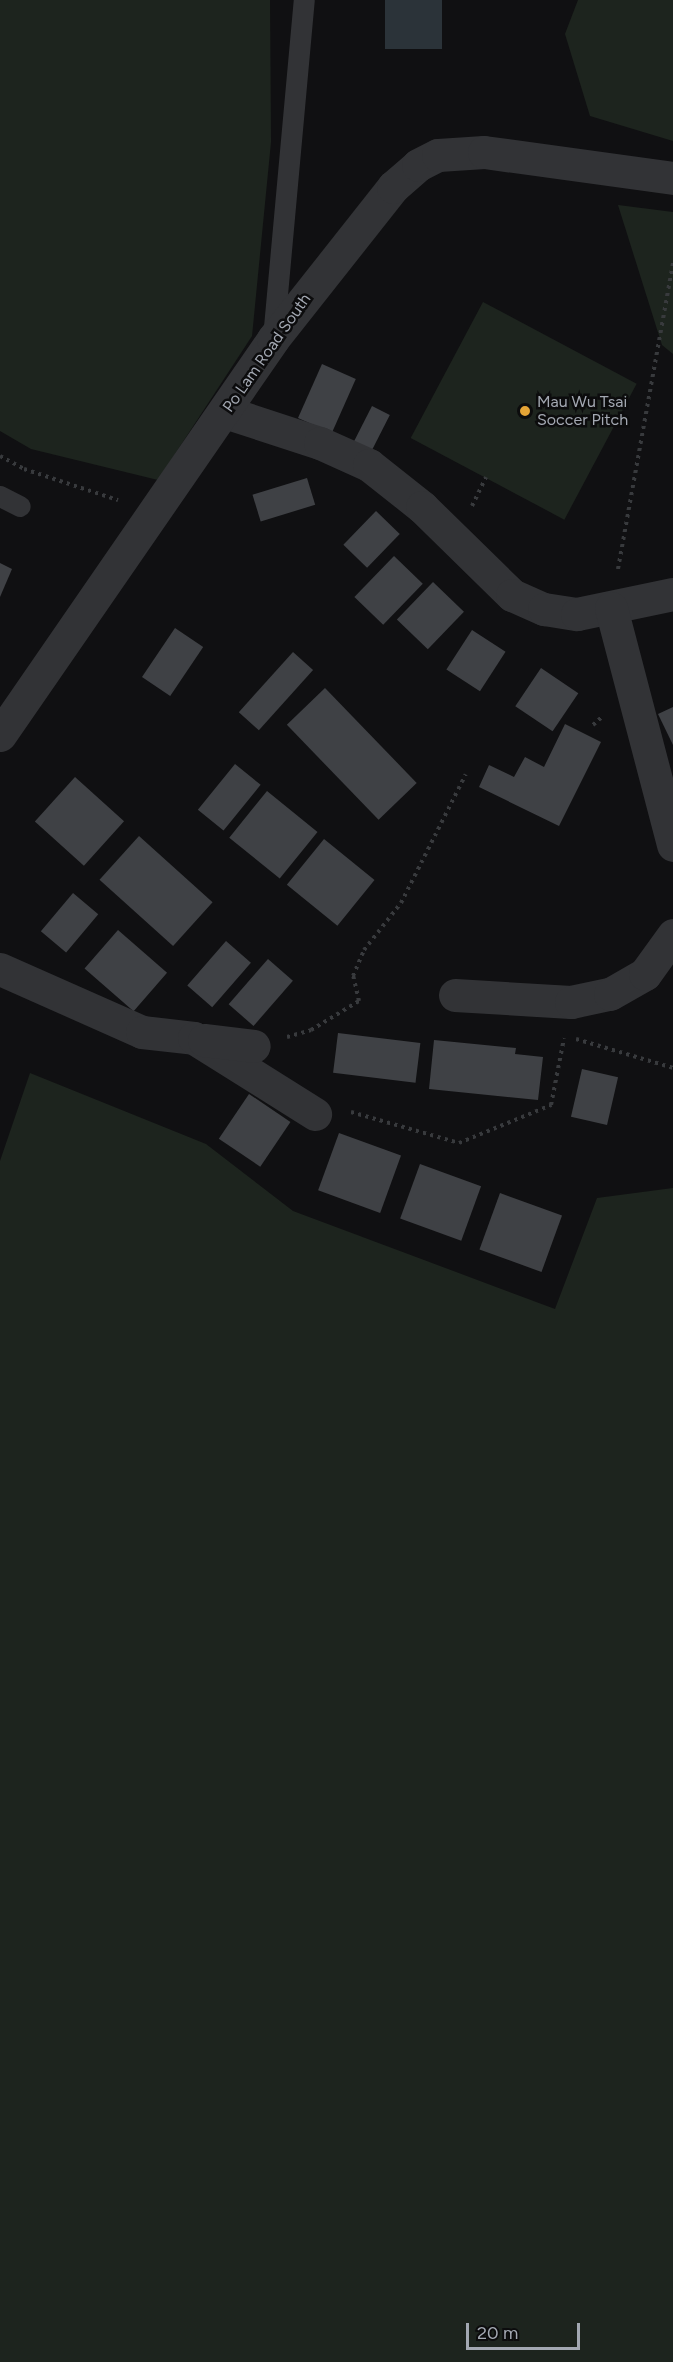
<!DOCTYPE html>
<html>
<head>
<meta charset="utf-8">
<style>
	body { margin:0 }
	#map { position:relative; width:673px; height:2362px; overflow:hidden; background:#101012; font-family:Figtree,sans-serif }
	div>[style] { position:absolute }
	.green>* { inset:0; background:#1d241e; transform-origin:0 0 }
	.water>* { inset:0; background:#2b3339; transform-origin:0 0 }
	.building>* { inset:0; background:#3f4145; transform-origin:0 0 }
	.path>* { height:4px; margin-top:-2px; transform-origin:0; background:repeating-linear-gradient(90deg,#383a3d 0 3px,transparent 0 7.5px) }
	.lane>* { height:21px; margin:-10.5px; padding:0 10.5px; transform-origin:10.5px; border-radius:10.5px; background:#323336 }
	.street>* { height:33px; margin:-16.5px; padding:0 16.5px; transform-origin:16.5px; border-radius:16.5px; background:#323336 }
	.dots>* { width:16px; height:16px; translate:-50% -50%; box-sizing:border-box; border:3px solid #0c0c0d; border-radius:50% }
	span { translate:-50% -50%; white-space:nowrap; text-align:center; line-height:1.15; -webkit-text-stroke:5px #0c0c0d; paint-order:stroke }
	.street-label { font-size:16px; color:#a3a8b2 }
	.poi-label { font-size:16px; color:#a3a8b2 }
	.left { translate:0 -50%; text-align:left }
	.scale { position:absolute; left:466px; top:2323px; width:114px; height:27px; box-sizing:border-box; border:3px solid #a3a8b2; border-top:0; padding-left:8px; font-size:18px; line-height:21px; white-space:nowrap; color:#a3a8b2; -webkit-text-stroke:4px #0c0c0d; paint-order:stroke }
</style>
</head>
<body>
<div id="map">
	<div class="green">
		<div style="clip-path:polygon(0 0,270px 0,271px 142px,252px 336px,158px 480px,31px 449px,0 431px)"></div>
		<div style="clip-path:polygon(578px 0,673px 0,673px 141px,590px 116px,565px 34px)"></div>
		<div style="clip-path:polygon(618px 205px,673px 212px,673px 354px,662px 345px)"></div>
		<div style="left:483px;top:302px;width:174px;height:154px;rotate:28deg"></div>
		<div style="clip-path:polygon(30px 1073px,206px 1144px,293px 1211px,555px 1309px,597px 1198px,673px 1188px,673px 2362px,0 2362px,0 1161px)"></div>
	</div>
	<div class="water">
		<div style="left:385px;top:0;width:57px;height:49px"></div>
	</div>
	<div class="building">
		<div style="left:322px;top:364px;width:37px;height:59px;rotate:24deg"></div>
		<div style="left:372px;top:406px;width:20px;height:42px;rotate:27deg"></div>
		<div style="left:307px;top:478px;width:28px;height:57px;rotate:73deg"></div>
		<div style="left:376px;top:511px;width:33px;height:47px;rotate:44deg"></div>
		<div style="left:394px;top:556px;width:40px;height:57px;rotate:44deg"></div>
		<div style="clip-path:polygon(0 563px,12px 569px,0 597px)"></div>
		<div style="left:433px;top:582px;width:43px;height:52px;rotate:44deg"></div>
		<div style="left:175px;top:628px;width:34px;height:59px;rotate:34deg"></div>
		<div style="left:472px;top:630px;width:40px;height:47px;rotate:33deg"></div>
		<div style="left:293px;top:652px;width:27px;height:81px;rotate:42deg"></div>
		<div style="left:541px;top:668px;width:45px;height:46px;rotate:34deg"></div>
		<div style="left:325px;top:688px;width:132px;height:53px;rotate:46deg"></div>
		<div style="clip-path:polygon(673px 707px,673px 745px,658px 714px)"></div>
		<div style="clip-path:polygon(565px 724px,601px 742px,559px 826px,479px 787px,489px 765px,514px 777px,525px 757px,544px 767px)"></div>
		<div style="left:235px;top:764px;width:33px;height:59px;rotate:39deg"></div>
		<div style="left:75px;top:777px;width:66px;height:60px;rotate:42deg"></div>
		<div style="left:267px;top:791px;width:65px;height:60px;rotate:39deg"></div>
		<div style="left:139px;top:836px;width:99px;height:59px;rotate:42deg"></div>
		<div style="left:324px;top:839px;width:65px;height:59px;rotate:39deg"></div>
		<div style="left:73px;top:893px;width:33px;height:50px;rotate:40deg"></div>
		<div style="left:118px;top:930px;width:65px;height:51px;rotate:41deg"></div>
		<div style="left:226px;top:941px;width:33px;height:59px;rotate:41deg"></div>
		<div style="left:268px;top:959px;width:33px;height:60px;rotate:41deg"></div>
		<div style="left:338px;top:1033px;width:83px;height:40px;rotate:7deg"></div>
		<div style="clip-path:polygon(434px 1040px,516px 1048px,515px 1054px,543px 1057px,538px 1100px,429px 1089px)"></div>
		<div style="left:582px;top:1069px;width:37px;height:49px;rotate:13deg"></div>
		<div style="left:249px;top:1094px;width:50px;height:54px;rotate:34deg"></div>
		<div style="left:339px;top:1133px;width:66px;height:61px;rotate:20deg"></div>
		<div style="left:420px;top:1164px;width:65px;height:58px;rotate:20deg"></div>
		<div style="left:500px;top:1193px;width:66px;height:60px;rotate:20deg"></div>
	</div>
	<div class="path">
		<div style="left:0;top:456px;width:27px;rotate:28deg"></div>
		<div style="left:24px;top:469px;width:99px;rotate:18.3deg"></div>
		<div style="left:472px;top:506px;width:32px;rotate:-64deg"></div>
		<div style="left:618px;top:569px;width:311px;rotate:-79.8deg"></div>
		<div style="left:593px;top:725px;width:12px;rotate:-42deg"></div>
		<div style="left:287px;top:1037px;width:25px;rotate:-16deg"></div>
		<div style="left:311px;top:1030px;width:56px;rotate:-31.1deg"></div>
		<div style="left:359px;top:1001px;width:26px;rotate:-103deg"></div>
		<div style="left:353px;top:976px;width:28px;rotate:-67deg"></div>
		<div style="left:364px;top:950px;width:60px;rotate:-51.8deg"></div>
		<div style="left:401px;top:903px;width:144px;rotate:-63.3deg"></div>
		<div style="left:576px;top:1039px;width:101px;rotate:16.6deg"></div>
		<div style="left:351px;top:1112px;width:112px;rotate:16deg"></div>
		<div style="left:459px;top:1143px;width:100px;rotate:-22.4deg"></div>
		<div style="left:551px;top:1105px;width:68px;rotate:-79deg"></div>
	</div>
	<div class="lane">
		<div style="left:273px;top:338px;width:339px;rotate:-84.8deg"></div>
		<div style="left:0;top:496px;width:22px;rotate:27deg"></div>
	</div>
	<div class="street">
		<div style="left:225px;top:412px;width:100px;rotate:18.1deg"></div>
		<div style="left:320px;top:443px;width:54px;rotate:24.2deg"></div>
		<div style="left:369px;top:465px;width:68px;rotate:38.4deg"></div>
		<div style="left:422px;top:507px;width:126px;rotate:44.4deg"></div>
		<div style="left:512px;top:595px;width:35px;rotate:24deg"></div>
		<div style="left:544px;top:609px;width:33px;rotate:9deg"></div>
		<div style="left:577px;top:614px;width:98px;rotate:-11.8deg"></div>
		<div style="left:611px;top:608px;width:245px;rotate:75.3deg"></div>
		<div style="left:0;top:735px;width:481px;rotate:-55.4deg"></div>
		<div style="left:273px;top:339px;width:194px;rotate:-51.7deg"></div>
		<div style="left:393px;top:187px;width:33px;rotate:-41deg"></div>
		<div style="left:418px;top:165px;width:22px;rotate:-27deg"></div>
		<div style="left:438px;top:155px;width:46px;rotate:-3.7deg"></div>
		<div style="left:484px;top:152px;width:191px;rotate:7.8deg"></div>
		<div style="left:0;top:969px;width:155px;rotate:23.9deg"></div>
		<div style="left:142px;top:1032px;width:52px;rotate:6.6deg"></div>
		<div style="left:194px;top:1038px;width:143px;rotate:32.1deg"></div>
		<div style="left:455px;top:995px;width:116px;rotate:3.5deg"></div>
		<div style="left:571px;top:1002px;width:40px;rotate:-12deg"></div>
		<div style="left:610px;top:994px;width:40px;rotate:-29.7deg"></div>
		<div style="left:645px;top:974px;width:48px;rotate:-54.3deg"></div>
		<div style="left:204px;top:1040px;width:50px;rotate:6.8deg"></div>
	</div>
	<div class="dots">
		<div style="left:525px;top:411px;background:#e4a436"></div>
	</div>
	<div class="street-label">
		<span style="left:267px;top:353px;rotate:-55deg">Po Lam Road South</span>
	</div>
	<div class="poi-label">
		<span class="left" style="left:537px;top:411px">Mau Wu Tsai<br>Soccer Pitch</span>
	</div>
	<div class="scale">20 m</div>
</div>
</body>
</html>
